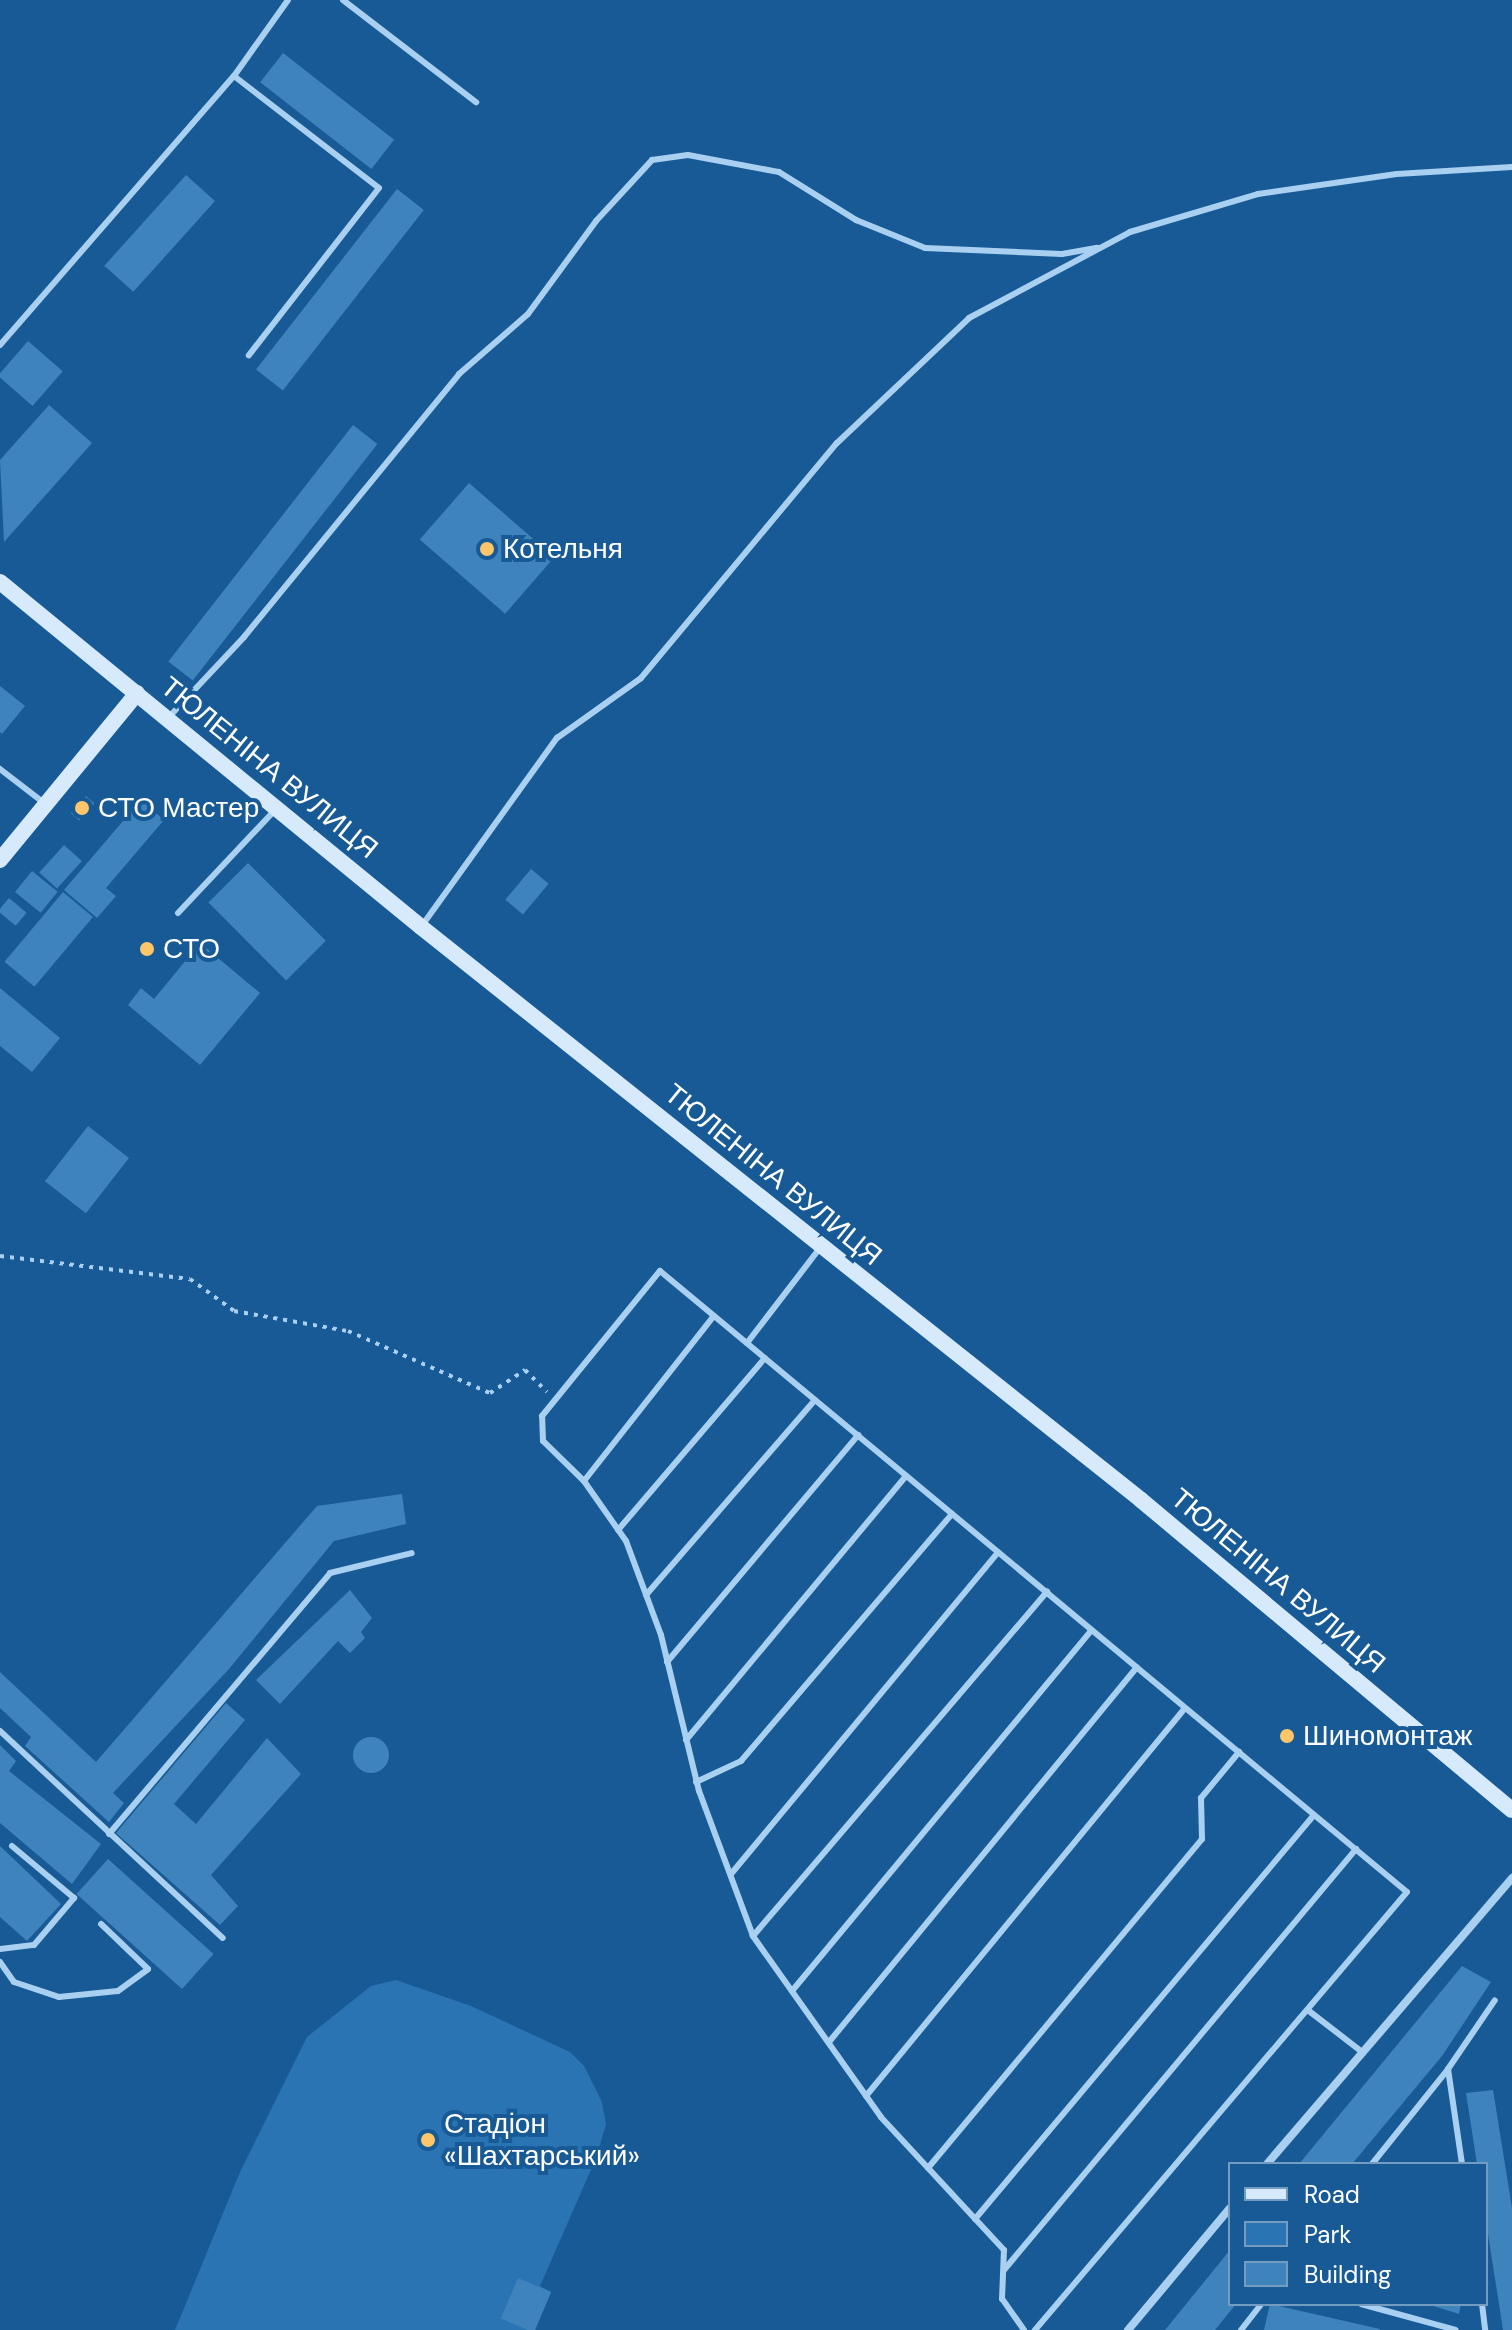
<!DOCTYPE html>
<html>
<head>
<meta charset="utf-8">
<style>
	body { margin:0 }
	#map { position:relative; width:1512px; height:2330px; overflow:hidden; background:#175a96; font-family:"DM Sans",sans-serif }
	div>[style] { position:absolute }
	.green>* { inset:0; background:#2a74b4 }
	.building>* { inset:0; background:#3f83bd; transform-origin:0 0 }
	.round { border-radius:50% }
	.path>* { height:4px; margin-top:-2px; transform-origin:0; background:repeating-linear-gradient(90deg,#a9d0f1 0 4px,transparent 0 10px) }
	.lane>* { height:6px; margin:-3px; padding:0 3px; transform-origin:3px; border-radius:3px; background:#a9d0f1 }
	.street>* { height:8px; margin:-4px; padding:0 4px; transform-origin:4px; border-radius:4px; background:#a9d0f1 }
	.secondary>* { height:16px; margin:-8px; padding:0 8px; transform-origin:8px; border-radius:8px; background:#d7eafc }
	.dots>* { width:22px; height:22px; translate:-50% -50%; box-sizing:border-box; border:4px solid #175a96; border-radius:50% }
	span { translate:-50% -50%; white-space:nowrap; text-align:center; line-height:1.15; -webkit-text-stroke:8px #175a96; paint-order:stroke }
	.poi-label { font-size:28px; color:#fff }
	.left { translate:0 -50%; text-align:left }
	.street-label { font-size:28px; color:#fff }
	.legend { position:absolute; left:1228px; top:2162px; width:260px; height:144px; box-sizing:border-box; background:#175a96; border:2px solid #749cc0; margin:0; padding:10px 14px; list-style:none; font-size:24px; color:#fff }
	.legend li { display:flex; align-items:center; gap:16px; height:40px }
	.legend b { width:40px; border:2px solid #749cc0 }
</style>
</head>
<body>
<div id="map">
	<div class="green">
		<div style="clip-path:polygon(396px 1980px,471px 2006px,570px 2052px,584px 2066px,602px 2102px,606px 2124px,597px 2156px,540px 2286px,551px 2292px,535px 2330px,175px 2330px,240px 2172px,307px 2037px,371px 1986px)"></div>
	</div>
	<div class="building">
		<div style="left:283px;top:53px;width:141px;height:37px;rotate:38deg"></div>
		<div style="left:186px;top:175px;width:39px;height:122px;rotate:42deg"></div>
		<div style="left:397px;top:189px;width:34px;height:229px;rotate:38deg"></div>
		<div style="left:28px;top:341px;width:46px;height:46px;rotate:41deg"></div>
		<div style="clip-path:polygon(49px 405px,92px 443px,4px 542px,0 460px)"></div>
		<div style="left:353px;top:425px;width:31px;height:300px;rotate:38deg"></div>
		<div style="left:469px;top:483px;width:113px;height:75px;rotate:41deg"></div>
		<div style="clip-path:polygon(0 686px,25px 706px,2px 734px,0 732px)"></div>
		<div style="left:86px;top:796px;width:11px;height:23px;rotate:41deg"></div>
		<div style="clip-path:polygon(141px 800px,164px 820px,106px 888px,116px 896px,97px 918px,64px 890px)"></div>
		<div style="left:64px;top:845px;width:24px;height:37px;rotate:42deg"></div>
		<div style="left:248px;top:863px;width:110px;height:56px;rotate:45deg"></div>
		<div style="left:531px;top:869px;width:23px;height:40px;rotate:40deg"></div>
		<div style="left:32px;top:871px;width:33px;height:27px;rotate:39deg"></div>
		<div style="left:63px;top:892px;width:39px;height:91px;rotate:40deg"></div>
		<div style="left:9px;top:898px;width:23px;height:17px;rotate:40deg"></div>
		<div style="clip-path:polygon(200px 943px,260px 993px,200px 1065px,128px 1005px,141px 988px,154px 999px)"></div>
		<div style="clip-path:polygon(0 988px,60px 1038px,32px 1072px,0 1046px)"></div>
		<div style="left:88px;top:1126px;width:52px;height:70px;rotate:38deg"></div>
		<div style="clip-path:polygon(402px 1494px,406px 1524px,334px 1541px,229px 1669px,113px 1793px,124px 1803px,109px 1822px,25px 1746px,31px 1737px,0 1708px,0 1672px,96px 1762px,317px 1506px)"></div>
		<div style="clip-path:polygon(350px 1590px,372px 1618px,361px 1632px,365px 1638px,350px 1653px,338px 1641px,280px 1704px,256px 1680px)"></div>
		<div style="clip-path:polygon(226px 1703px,245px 1720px,174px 1804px,196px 1824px,267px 1738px,301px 1774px,211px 1875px,238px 1906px,220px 1925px,116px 1833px)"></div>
		<div class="round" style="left:353px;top:1737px;width:36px;height:36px"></div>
		<div style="clip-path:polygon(0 1745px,16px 1761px,9px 1771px,101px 1844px,72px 1884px,0 1823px)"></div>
		<div style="clip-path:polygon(0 1846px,61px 1904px,27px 1941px,0 1917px)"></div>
		<div style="left:108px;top:1859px;width:142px;height:47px;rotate:42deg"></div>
		<div style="clip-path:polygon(1462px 1966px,1491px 1982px,1442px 2056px,1352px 2164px,1299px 2164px)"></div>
		<div style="clip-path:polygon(1493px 2090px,1512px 2208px,1512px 2330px,1503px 2330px,1486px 2221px,1486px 2164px,1477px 2164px,1466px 2093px)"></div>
		<div style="clip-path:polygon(1230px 2250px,1230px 2304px,1236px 2304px,1215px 2330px,1165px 2330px)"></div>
		<div style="left:518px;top:2278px;width:36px;height:44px;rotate:23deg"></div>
		<div style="clip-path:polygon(1270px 2304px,1380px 2329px,1380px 2330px,1264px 2330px)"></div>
		<div style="clip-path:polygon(1427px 2304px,1461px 2304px,1459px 2314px)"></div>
	</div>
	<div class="path">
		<div style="left:0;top:1256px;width:191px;rotate:6.9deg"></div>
		<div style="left:190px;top:1279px;width:54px;rotate:36deg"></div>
		<div style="left:234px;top:1311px;width:116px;rotate:10deg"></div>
		<div style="left:348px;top:1331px;width:155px;rotate:23.6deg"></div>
		<div style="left:490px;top:1393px;width:42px;rotate:-33.3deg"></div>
		<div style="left:525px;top:1370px;width:31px;rotate:45deg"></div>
	</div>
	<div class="lane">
		<div style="left:343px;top:0;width:168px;rotate:37.5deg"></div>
		<div style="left:234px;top:76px;width:93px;rotate:-54.6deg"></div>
		<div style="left:0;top:345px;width:357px;rotate:-49deg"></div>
		<div style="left:234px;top:76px;width:183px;rotate:37.7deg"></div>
		<div style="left:379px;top:188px;width:212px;rotate:127.9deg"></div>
		<div style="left:168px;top:718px;width:111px;rotate:-46.8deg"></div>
		<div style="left:244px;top:637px;width:340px;rotate:-50.7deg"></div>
		<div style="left:459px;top:374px;width:91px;rotate:-41deg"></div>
		<div style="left:528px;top:314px;width:115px;rotate:-53.8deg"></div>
		<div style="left:596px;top:221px;width:83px;rotate:-47.4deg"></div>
		<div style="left:652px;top:160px;width:36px;rotate:-8deg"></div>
		<div style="left:688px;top:155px;width:93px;rotate:10.6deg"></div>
		<div style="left:779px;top:172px;width:91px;rotate:31.9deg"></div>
		<div style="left:856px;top:220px;width:74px;rotate:22.1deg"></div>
		<div style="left:925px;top:248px;width:137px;rotate:2.5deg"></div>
		<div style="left:1062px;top:254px;width:36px;rotate:-10deg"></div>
		<div style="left:0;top:769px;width:56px;rotate:37.7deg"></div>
		<div style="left:178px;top:913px;width:143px;rotate:-46.7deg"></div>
		<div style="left:421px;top:927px;width:233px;rotate:-54.3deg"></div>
		<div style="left:557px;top:738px;width:103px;rotate:-35.5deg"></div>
		<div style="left:641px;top:678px;width:306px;rotate:-50.2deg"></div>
		<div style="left:837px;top:443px;width:182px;rotate:-43.4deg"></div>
		<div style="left:969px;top:318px;width:183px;rotate:-28.1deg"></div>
		<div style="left:1130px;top:232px;width:134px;rotate:-16.5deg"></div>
		<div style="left:1258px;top:194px;width:140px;rotate:-8.2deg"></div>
		<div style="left:1397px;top:174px;width:115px;rotate:-3.5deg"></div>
		<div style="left:747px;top:1343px;width:120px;rotate:-52.5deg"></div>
		<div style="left:584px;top:1481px;width:210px;rotate:-51.8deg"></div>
		<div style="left:618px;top:1530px;width:226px;rotate:-49.5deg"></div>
		<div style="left:646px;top:1595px;width:258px;rotate:-49.1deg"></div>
		<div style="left:667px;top:1662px;width:297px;rotate:-49.9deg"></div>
		<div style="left:0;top:1731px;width:304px;rotate:42.9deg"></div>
		<div style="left:686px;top:1740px;width:344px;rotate:-50.2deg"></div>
		<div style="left:696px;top:1782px;width:50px;rotate:-25deg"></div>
		<div style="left:741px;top:1761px;width:325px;rotate:-49.5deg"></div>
		<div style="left:109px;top:1834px;width:342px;rotate:-49.7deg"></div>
		<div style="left:330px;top:1573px;width:84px;rotate:-13.7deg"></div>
		<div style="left:731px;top:1874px;width:418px;rotate:-50.3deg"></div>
		<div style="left:753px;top:1936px;width:453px;rotate:-49.5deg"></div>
		<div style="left:0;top:1949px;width:34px;rotate:-7deg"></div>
		<div style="left:34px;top:1945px;width:62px;rotate:-49.6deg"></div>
		<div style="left:74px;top:1898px;width:81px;rotate:-140deg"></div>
		<div style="left:0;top:1962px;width:24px;rotate:55deg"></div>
		<div style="left:14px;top:1982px;width:47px;rotate:18.4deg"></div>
		<div style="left:59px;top:1997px;width:59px;rotate:-5.8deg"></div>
		<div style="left:118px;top:1991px;width:37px;rotate:-36deg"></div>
		<div style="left:148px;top:1969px;width:65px;rotate:-136.2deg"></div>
		<div style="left:792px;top:1991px;width:469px;rotate:-50.3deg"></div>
		<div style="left:1309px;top:2011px;width:66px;rotate:37.6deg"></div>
		<div style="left:829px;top:2042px;width:485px;rotate:-50.6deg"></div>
		<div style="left:1448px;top:2069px;width:83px;rotate:-55.7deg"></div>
		<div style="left:866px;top:2096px;width:502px;rotate:-50.57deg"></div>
		<div style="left:1372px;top:2164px;width:122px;rotate:-51.3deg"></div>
		<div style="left:1448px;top:2069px;width:96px;rotate:81.6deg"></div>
		<div style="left:928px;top:2168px;width:428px;rotate:-50.2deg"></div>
		<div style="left:1202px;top:1839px;width:41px;rotate:-91.4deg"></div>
		<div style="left:1201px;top:1798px;width:60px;rotate:-50.4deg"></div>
		<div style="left:975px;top:2219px;width:527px;rotate:-50deg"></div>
		<div style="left:1004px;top:2270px;width:549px;rotate:-50.1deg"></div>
		<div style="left:1361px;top:2304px;width:98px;rotate:15.3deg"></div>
		<div style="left:1482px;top:2304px;width:26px;rotate:83deg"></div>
		<div style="left:1024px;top:2330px;width:38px;rotate:-125deg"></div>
		<div style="left:1002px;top:2299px;width:49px;rotate:-87.7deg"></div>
		<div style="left:1004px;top:2250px;width:181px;rotate:-132.8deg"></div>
		<div style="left:881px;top:2117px;width:222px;rotate:-125.3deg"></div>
		<div style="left:753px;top:1936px;width:155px;rotate:-110.4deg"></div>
		<div style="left:699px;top:1791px;width:161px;rotate:-103.7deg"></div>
		<div style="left:661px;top:1635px;width:100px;rotate:-110.4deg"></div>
		<div style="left:626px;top:1541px;width:73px;rotate:-125deg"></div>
		<div style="left:584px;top:1481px;width:57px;rotate:-135.7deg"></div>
		<div style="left:543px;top:1441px;width:25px;rotate:-92deg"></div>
		<div style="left:542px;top:1416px;width:187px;rotate:-50.9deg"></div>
		<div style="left:660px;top:1271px;width:971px;rotate:39.74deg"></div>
		<div style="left:1407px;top:1892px;width:575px;rotate:130.34deg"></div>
		<div style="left:1241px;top:2330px;width:33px;rotate:-52deg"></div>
	</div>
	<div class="street">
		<div style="left:1267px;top:2164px;width:377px;rotate:-49.4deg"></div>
		<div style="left:1128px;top:2330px;width:159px;rotate:-50.1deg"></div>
	</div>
	<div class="secondary">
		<div style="left:0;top:582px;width:544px;rotate:39.33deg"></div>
		<div style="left:421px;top:927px;width:920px;rotate:38.51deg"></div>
		<div style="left:1141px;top:1500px;width:483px;rotate:39.9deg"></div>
		<div style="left:0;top:860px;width:216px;rotate:-50.6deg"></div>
	</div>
	<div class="dots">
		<div style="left:487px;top:549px;background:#ffc669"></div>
		<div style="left:82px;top:808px;background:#ffc669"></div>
		<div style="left:147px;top:949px;background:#ffc669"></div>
		<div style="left:1287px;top:1736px;background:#ffc669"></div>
		<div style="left:428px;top:2140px;background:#ffc669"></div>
	</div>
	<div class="poi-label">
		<span class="left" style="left:503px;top:549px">Котельня</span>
		<span class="left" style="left:98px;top:808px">СТО Мастер</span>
		<span class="left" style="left:163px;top:949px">СТО</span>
		<span class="left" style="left:1303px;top:1736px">Шиномонтаж</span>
		<span class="left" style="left:444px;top:2140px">Стадіон<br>«Шахтарський»</span>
	</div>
	<div class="street-label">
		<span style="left:269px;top:768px;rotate:39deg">ТЮЛЕНІНА ВУЛИЦЯ</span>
		<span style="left:773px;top:1175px;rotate:39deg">ТЮЛЕНІНА ВУЛИЦЯ</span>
		<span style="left:1278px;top:1581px;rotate:40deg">ТЮЛЕНІНА ВУЛИЦЯ</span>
	</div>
	<ul class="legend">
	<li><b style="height:10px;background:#d7eafc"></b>Road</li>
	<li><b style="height:22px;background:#2a74b4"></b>Park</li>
	<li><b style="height:22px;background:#3f83bd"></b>Building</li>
	</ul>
</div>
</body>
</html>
